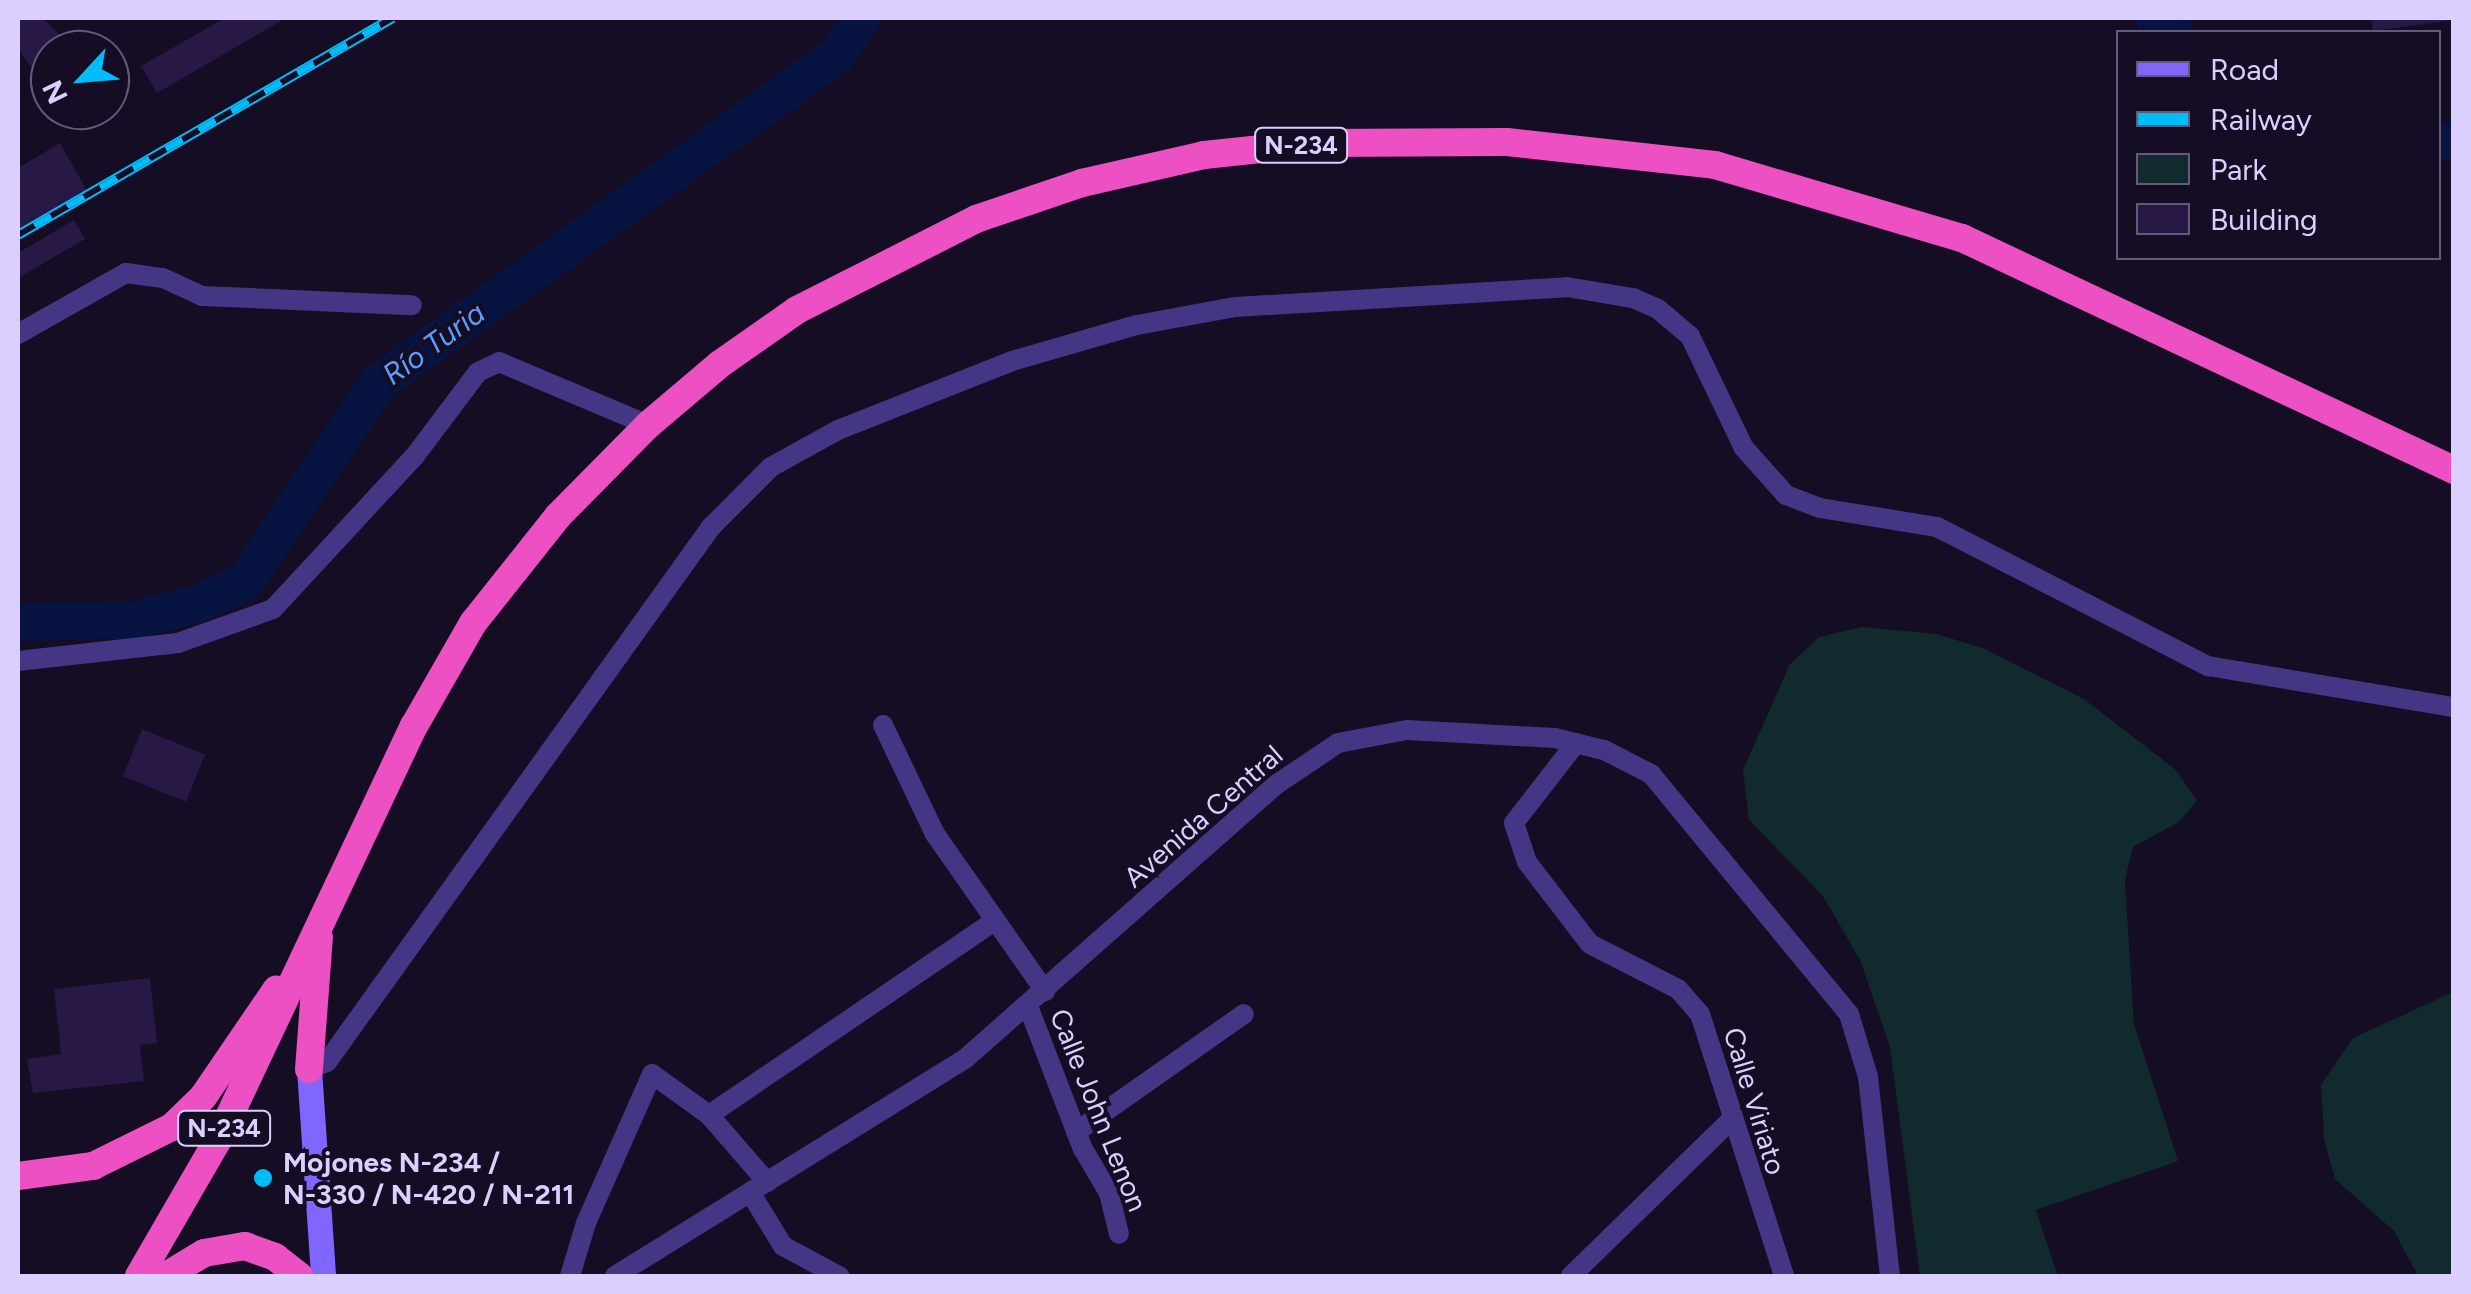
<!DOCTYPE html>
<html>
<head>
<meta charset="utf-8">
<style>
	body { margin:0 }
	#map { position:relative; width:2471px; height:1294px; overflow:hidden; background:#140d23; font-family:Figtree,sans-serif }
	div>[style] { position:absolute }
	.green>* { inset:0; background:#102a2d }
	.river>* { height:38px; margin:-19px; padding:0 19px; transform-origin:19px; border-radius:19px; background:#071441 }
	.building>* { inset:0; background:#281845; transform-origin:0 0 }
	.minor>* { height:20px; margin:-10px; padding:0 10px; transform-origin:10px; border-radius:10px; background:#443684 }
	.secondary>* { height:25px; margin:-12.5px; padding:0 12.5px; transform-origin:12.5px; border-radius:12.5px; background:#8066ff }
	.trunk>* { height:28px; margin:-14px; padding:0 14px; transform-origin:14px; border-radius:14px; background:#ec50c2 }
	.rail>* { height:10px; margin-top:-5px; transform-origin:0; background:repeating-linear-gradient(90deg,#140d23 0 19px,#00bcfa 0 38px); box-sizing:border-box; border-block:2px solid #00bcfa }
	.dots>* { width:28px; height:28px; translate:-50% -50%; box-sizing:border-box; border:5px solid #140d23; border-radius:50% }
	span { translate:-50% -50%; white-space:nowrap; text-align:center; line-height:1.15; -webkit-text-stroke:8px #140d23; paint-order:stroke }
	.shield-label span { padding:2px 8px; background:#140d23; border:2px solid; border-radius:8px; -webkit-text-stroke-width:0 }
	.shield-label { font-size:25px; color:#dbcfff; font-weight:700 }
	.street-label { font-size:28px; color:#dbcfff }
	.poi-label { font-size:28px; color:#dbcfff; font-weight:700 }
	.left { translate:0 -50%; text-align:left }
	.water-label { font-size:30px; color:#5d9cff; font-style:italic }
	.frame { position:absolute; inset:0; border:20px solid #dbcfff; pointer-events:none }
	.legend { position:absolute; left:2116px; top:30px; width:325px; height:230px; box-sizing:border-box; background:#140d23; border:2px solid #645b7b; margin:0; padding:12px 18px; list-style:none; font-size:30px; color:#dbcfff }
	.legend li { display:flex; align-items:center; gap:20px; height:50px }
	.legend b { width:50px; border:2px solid #645b7b }
	.north { position:absolute; left:30px; top:30px; width:100px; height:100px; box-sizing:border-box; background:#140d23; border:2px solid #645b7b; border-radius:50%; rotate:244deg; font-size:28px; font-weight:700; line-height:40px; text-align:center; color:#dbcfff }
	.north::after { content:''; display:block; margin:auto; width:35px; height:45px; background:#00bcfa; clip-path:polygon(50% 0,100% 100%,50% 72%,0 100%) }
</style>
</head>
<body>
<div id="map">
	<div class="green">
		<div style="clip-path:polygon(1862px 627px,1937px 634px,1985px 649px,2084px 699px,2176px 770px,2197px 801px,2179px 822px,2133px 847px,2125px 880px,2134px 1024px,2178px 1161px,2036px 1210px,2058px 1276px,1920px 1276px,1890px 1047px,1860px 960px,1823px 896px,1749px 820px,1743px 770px,1790px 664px,1819px 637px)"></div>
		<div style="clip-path:polygon(2453px 992px,2453px 1276px,2418px 1276px,2394px 1231px,2335px 1179px,2324px 1139px,2321px 1085px,2353px 1038px)"></div>
	</div>
	<div class="river">
		<div style="left:2154px;top:18px;width:25px;rotate:34deg"></div>
		<div style="left:2438px;top:142px;width:16px;rotate:-7deg"></div>
		<div style="left:18px;top:622px;width:116px;rotate:-1deg"></div>
		<div style="left:134px;top:620px;width:68px;rotate:-14.4deg"></div>
		<div style="left:200px;top:603px;width:50px;rotate:-25deg"></div>
		<div style="left:245px;top:582px;width:239px;rotate:-56.2deg"></div>
		<div style="left:378px;top:383px;width:564px;rotate:-35.55deg"></div>
		<div style="left:837px;top:55px;width:44px;rotate:-57deg"></div>
	</div>
	<div class="building">
		<div style="clip-path:polygon(18px 18px,42px 18px,74px 48px,50px 50px,50px 73px,42px 81px,18px 49px)"></div>
		<div style="clip-path:polygon(225px 18px,286px 18px,157px 93px,141px 66px)"></div>
		<div style="clip-path:polygon(2371px 18px,2454px 18px,2454px 20px,2373px 31px)"></div>
		<div style="clip-path:polygon(60px 143px,87px 191px,18px 231px,18px 168px)"></div>
		<div style="clip-path:polygon(74px 220px,85px 239px,18px 278px,18px 253px)"></div>
		<div style="left:142px;top:729px;width:68px;height:51px;rotate:22deg"></div>
		<div style="clip-path:polygon(150px 978px,157px 1043px,140px 1045px,144px 1081px,33px 1093px,27px 1059px,61px 1054px,54px 989px)"></div>
	</div>
	<div class="minor">
		<div style="left:18px;top:334px;width:124px;rotate:-29.5deg"></div>
		<div style="left:126px;top:273px;width:37px;rotate:8deg"></div>
		<div style="left:163px;top:278px;width:43px;rotate:24.8deg"></div>
		<div style="left:202px;top:296px;width:210px;rotate:2.5deg"></div>
		<div style="left:18px;top:661px;width:161px;rotate:-6.4deg"></div>
		<div style="left:178px;top:643px;width:101px;rotate:-19.7deg"></div>
		<div style="left:273px;top:609px;width:207px;rotate:-47.2deg"></div>
		<div style="left:414px;top:457px;width:106px;rotate:-53deg"></div>
		<div style="left:478px;top:372px;width:23px;rotate:-25deg"></div>
		<div style="left:499px;top:362px;width:162px;rotate:22.9deg"></div>
		<div style="left:883px;top:725px;width:121px;rotate:64.5deg"></div>
		<div style="left:935px;top:834px;width:192px;rotate:55deg"></div>
		<div style="left:1576px;top:743px;width:101px;rotate:127.8deg"></div>
		<div style="left:1514px;top:823px;width:41px;rotate:71.6deg"></div>
		<div style="left:1527px;top:862px;width:103px;rotate:52.5deg"></div>
		<div style="left:1590px;top:944px;width:99px;rotate:27.1deg"></div>
		<div style="left:1678px;top:989px;width:33px;rotate:49deg"></div>
		<div style="left:1700px;top:1014px;width:275px;rotate:72.2deg"></div>
		<div style="left:1028px;top:1006px;width:153px;rotate:69deg"></div>
		<div style="left:1083px;top:1149px;width:51px;rotate:59.4deg"></div>
		<div style="left:1109px;top:1193px;width:42px;rotate:76.3deg"></div>
		<div style="left:309px;top:1069px;width:19px;rotate:-21deg"></div>
		<div style="left:327px;top:1062px;width:659px;rotate:-54.33deg"></div>
		<div style="left:711px;top:527px;width:85px;rotate:-45deg"></div>
		<div style="left:771px;top:467px;width:77px;rotate:-28.9deg"></div>
		<div style="left:838px;top:430px;width:187px;rotate:-21.6deg"></div>
		<div style="left:1012px;top:361px;width:130px;rotate:-16.1deg"></div>
		<div style="left:1137px;top:325px;width:100px;rotate:-10.4deg"></div>
		<div style="left:1235px;top:307px;width:333px;rotate:-3.4deg"></div>
		<div style="left:1567px;top:287px;width:67px;rotate:9.5deg"></div>
		<div style="left:1633px;top:298px;width:27px;rotate:24deg"></div>
		<div style="left:1658px;top:309px;width:42px;rotate:40.2deg"></div>
		<div style="left:1690px;top:336px;width:124px;rotate:64.3deg"></div>
		<div style="left:1744px;top:448px;width:63px;rotate:48.2deg"></div>
		<div style="left:1786px;top:495px;width:36px;rotate:21deg"></div>
		<div style="left:1820px;top:508px;width:119px;rotate:9.2deg"></div>
		<div style="left:1937px;top:527px;width:305px;rotate:27.2deg"></div>
		<div style="left:2208px;top:666px;width:249px;rotate:9.5deg"></div>
		<div style="left:709px;top:1115px;width:342px;rotate:-34.2deg"></div>
		<div style="left:1076px;top:1132px;width:205px;rotate:-35.1deg"></div>
		<div style="left:750px;top:1192px;width:63px;rotate:58.6deg"></div>
		<div style="left:783px;top:1246px;width:64px;rotate:28.2deg"></div>
		<div style="left:570px;top:1276px;width:55px;rotate:-73.2deg"></div>
		<div style="left:586px;top:1223px;width:163px;rotate:-66.1deg"></div>
		<div style="left:652px;top:1074px;width:70px;rotate:35.7deg"></div>
		<div style="left:709px;top:1115px;width:89px;rotate:49.1deg"></div>
		<div style="left:615px;top:1276px;width:413px;rotate:-31.8deg"></div>
		<div style="left:966px;top:1058px;width:414px;rotate:-41.4deg"></div>
		<div style="left:1277px;top:784px;width:73px;rotate:-33.9deg"></div>
		<div style="left:1338px;top:743px;width:70px;rotate:-10.7deg"></div>
		<div style="left:1407px;top:730px;width:148px;rotate:3.1deg"></div>
		<div style="left:1555px;top:738px;width:50px;rotate:13.8deg"></div>
		<div style="left:1604px;top:750px;width:53px;rotate:27.1deg"></div>
		<div style="left:1651px;top:774px;width:311px;rotate:50.5deg"></div>
		<div style="left:1849px;top:1014px;width:66px;rotate:73.2deg"></div>
		<div style="left:1868px;top:1077px;width:200px;rotate:83.7deg"></div>
		<div style="left:1571px;top:1276px;width:221px;rotate:-44.3deg"></div>
	</div>
	<div class="secondary">
		<div style="left:309px;top:1069px;width:207px;rotate:86.1deg"></div>
	</div>
	<div class="trunk">
		<div style="left:309px;top:1069px;width:132px;rotate:-85.7deg"></div>
		<div style="left:18px;top:1176px;width:76px;rotate:-7.6deg"></div>
		<div style="left:93px;top:1166px;width:88px;rotate:-26.3deg"></div>
		<div style="left:172px;top:1127px;width:43px;rotate:-44.1deg"></div>
		<div style="left:203px;top:1097px;width:130px;rotate:-55.7deg"></div>
		<div style="left:139px;top:1276px;width:160px;rotate:-59.9deg"></div>
		<div style="left:219px;top:1138px;width:456px;rotate:-64.7deg"></div>
		<div style="left:414px;top:726px;width:119px;rotate:-60.2deg"></div>
		<div style="left:473px;top:623px;width:137px;rotate:-51.5deg"></div>
		<div style="left:558px;top:516px;width:128px;rotate:-45.3deg"></div>
		<div style="left:648px;top:425px;width:94px;rotate:-40.3deg"></div>
		<div style="left:720px;top:364px;width:94px;rotate:-35deg"></div>
		<div style="left:797px;top:310px;width:201px;rotate:-26.9deg"></div>
		<div style="left:976px;top:219px;width:112px;rotate:-18.8deg"></div>
		<div style="left:1082px;top:183px;width:125px;rotate:-12.9deg"></div>
		<div style="left:1204px;top:155px;width:115px;rotate:-6deg"></div>
		<div style="left:1318px;top:143px;width:189px;rotate:-0.3deg"></div>
		<div style="left:1507px;top:142px;width:209px;rotate:6.3deg"></div>
		<div style="left:1715px;top:165px;width:258px;rotate:16.5deg"></div>
		<div style="left:1962px;top:238px;width:544px;rotate:25.25deg"></div>
		<div style="left:166px;top:1276px;width:44px;rotate:-31.2deg"></div>
		<div style="left:204px;top:1253px;width:42px;rotate:-9.7deg"></div>
		<div style="left:245px;top:1246px;width:32px;rotate:20deg"></div>
		<div style="left:275px;top:1257px;width:31px;rotate:38deg"></div>
	</div>
	<div class="rail">
		<div style="left:18px;top:235px;width:433px;rotate:-30.1deg"></div>
	</div>
	<div class="dots">
		<div style="left:263px;top:1178px;background:#00bcfa"></div>
	</div>
	<div class="shield-label">
		<span style="left:1301px;top:145px">N-234</span>
		<span style="left:224px;top:1128px">N-234</span>
	</div>
	<div class="street-label">
		<span style="left:1203px;top:816px;rotate:-41deg">Avenida Central</span>
		<span style="left:1755px;top:1101px;rotate:73deg">Calle Viriato</span>
		<span style="left:1099px;top:1110px;rotate:68deg">Calle John Lenon</span>
	</div>
	<div class="poi-label">
		<span class="left" style="left:283px;top:1178px">Mojones N-234 /<br>N-330 / N-420 / N-211</span>
	</div>
	<div class="water-label">
		<span style="left:434px;top:344px;rotate:-36deg">Río Turia</span>
	</div>
	<div class="frame"></div>
	<ul class="legend">
	<li><b style="height:12px;background:#8066ff"></b>Road</li>
	<li><b style="height:12px;background:#00bcfa"></b>Railway</li>
	<li><b style="height:28px;background:#102a2d"></b>Park</li>
	<li><b style="height:28px;background:#281845"></b>Building</li>
	</ul>
	<div class="north">N</div>
</div>
</body>
</html>
